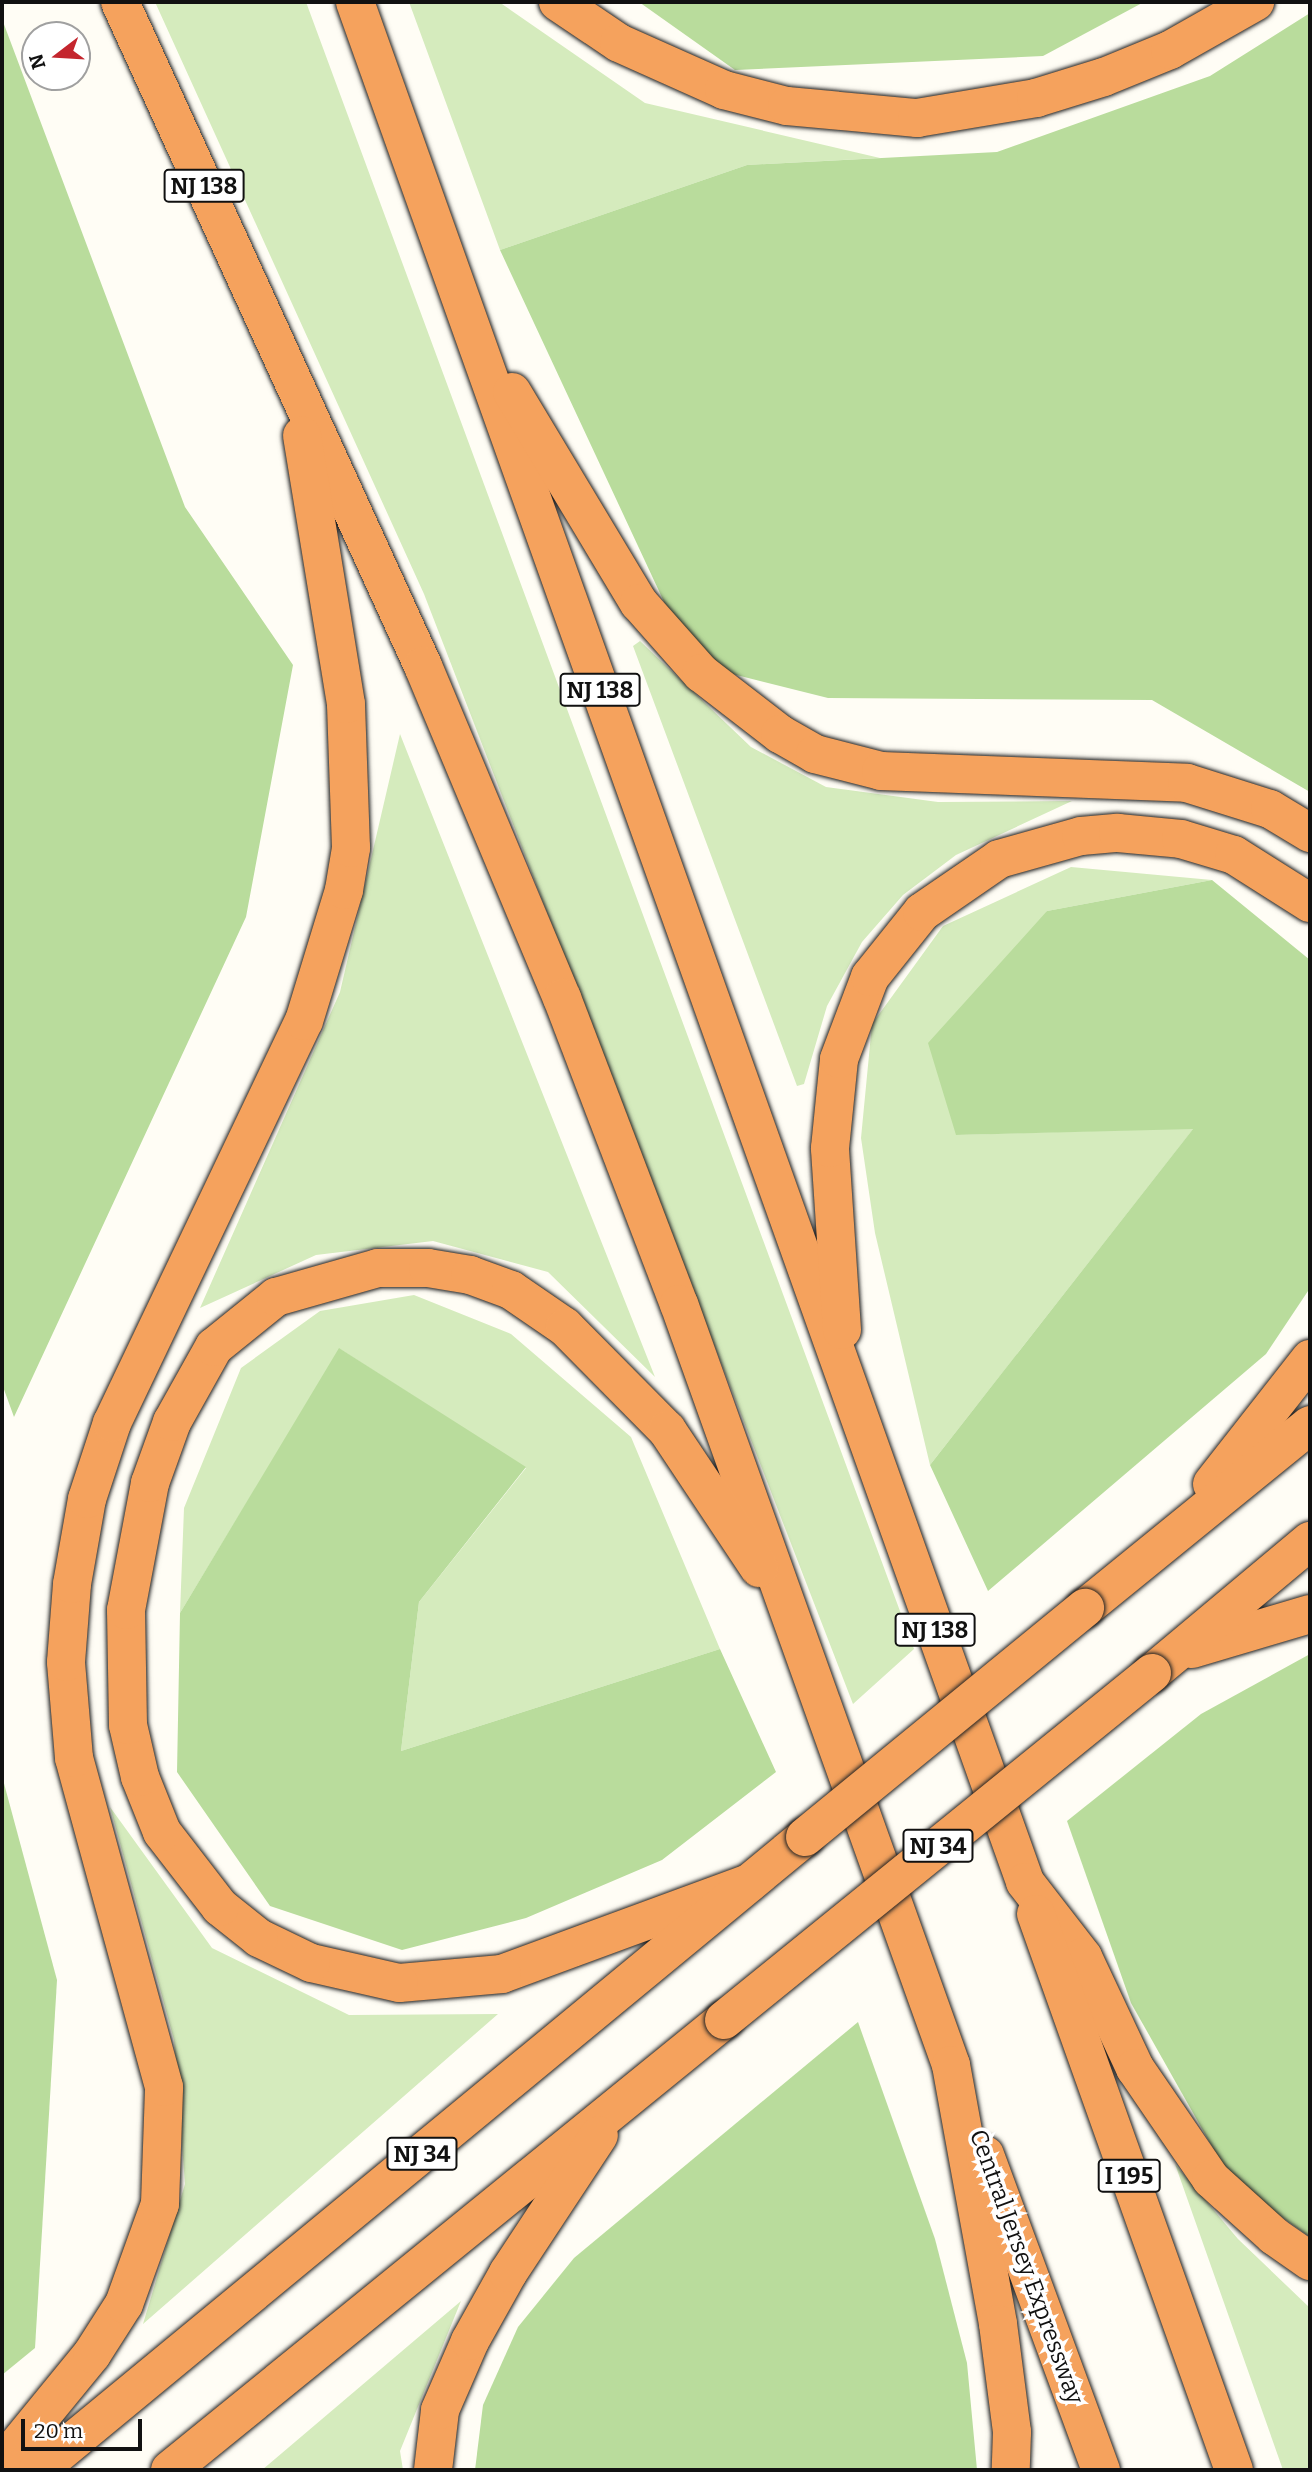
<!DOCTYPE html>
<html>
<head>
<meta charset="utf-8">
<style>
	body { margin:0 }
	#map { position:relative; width:1312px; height:2472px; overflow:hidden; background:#fffdf5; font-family:Bitter,serif }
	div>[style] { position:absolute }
	.green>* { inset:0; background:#d5ebbd }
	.forest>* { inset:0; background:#b9dc9c }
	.roads { filter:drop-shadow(0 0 2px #222) drop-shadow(0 0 2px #222) }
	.highway>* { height:38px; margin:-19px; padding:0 19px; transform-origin:19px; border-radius:19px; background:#f5a25d }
	.bridges { filter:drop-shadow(0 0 2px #222) drop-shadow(0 0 2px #222) }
	.highway-bridge>* { height:38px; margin:-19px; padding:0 19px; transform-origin:19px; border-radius:19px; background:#f5a25d }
	span { translate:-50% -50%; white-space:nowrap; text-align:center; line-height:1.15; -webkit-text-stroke:7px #fff; paint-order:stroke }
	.shield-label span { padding:2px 5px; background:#fff; border:2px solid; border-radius:5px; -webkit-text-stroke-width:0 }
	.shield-label { font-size:23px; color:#111; font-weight:700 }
	.street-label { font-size:24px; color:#111 }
	.frame { position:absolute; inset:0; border:4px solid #111; pointer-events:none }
	.north { position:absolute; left:21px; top:21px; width:70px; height:70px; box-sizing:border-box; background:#fff; border:2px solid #a0a0a0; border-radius:50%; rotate:253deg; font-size:19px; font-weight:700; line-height:28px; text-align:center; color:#111 }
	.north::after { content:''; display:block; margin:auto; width:24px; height:32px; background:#c4262e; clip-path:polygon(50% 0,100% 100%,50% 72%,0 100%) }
	.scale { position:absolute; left:21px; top:2419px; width:121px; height:32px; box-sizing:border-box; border:4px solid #111; border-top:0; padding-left:9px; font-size:21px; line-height:24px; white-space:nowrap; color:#111; -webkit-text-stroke:5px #fff; paint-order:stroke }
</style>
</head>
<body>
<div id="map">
	<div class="green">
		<div style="clip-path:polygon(155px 2px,306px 2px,914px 1649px,853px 1704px,424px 594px)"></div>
		<div style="clip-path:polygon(409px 2px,499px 2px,645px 103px,880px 158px,747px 165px,500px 250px)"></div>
		<div style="clip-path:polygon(640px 641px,751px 747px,826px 787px,938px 802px,1072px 801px,956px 855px,903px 895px,862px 942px,827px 1006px,804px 1084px,797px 1086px,633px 646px)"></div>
		<div style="clip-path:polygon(400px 734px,655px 1377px,548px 1272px,433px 1241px,316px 1255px,200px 1308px,340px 992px)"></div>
		<div style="clip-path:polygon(1071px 867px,1212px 880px,1047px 911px,956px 1135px,1194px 1128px,930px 1465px,875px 1233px,861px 1138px,872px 1024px,943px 926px)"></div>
		<div style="clip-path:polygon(414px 1295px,511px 1334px,631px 1437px,720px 1649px,401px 1751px,419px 1602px,526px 1468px,340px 1349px,180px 1613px,184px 1508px,241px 1368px,320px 1311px)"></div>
		<div style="clip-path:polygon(110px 1807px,212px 1948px,349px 2015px,498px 2014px,143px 2324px,185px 2184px,174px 2040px)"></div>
		<div style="clip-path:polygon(1175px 2164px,1238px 2239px,1310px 2308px,1310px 2470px,1283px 2470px)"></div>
		<div style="clip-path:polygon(461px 2301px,400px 2451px,403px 2470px,262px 2470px)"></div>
	</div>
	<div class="forest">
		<div style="clip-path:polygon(639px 2px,1144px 2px,1043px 56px,735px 70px)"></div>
		<div style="clip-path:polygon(1310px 13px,1310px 792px,1152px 700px,828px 698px,693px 664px,500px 250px,747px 165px,997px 152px,1210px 76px)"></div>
		<div style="clip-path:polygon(2px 19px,185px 507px,293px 665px,246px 917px,14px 1417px,2px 1384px)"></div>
		<div style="clip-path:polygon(1212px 880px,1310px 960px,1310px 1288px,1266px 1354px,988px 1591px,930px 1465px,1193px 1129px,956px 1135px,928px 1043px,1047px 911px)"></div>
		<div style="clip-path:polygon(339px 1348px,526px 1467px,419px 1602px,401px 1751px,720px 1649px,776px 1772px,662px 1860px,526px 1918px,402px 1950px,270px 1906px,177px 1772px,180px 1613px)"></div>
		<div style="clip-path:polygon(1310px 1654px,1310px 2237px,1232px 2182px,1131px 2003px,1067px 1821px,1201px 1714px)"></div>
		<div style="clip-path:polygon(2px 1776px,57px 1980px,35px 2348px,2px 2375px)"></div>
		<div style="clip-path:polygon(858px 2022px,935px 2239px,967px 2363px,977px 2470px,475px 2470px,483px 2405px,518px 2327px,574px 2258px)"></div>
	</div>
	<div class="roads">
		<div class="highway">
			<div style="left:120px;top:2px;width:730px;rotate:65.47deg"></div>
			<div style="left:423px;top:666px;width:360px;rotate:67.3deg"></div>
			<div style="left:562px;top:998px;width:328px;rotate:69.1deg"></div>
			<div style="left:679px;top:1304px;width:808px;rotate:70.33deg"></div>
			<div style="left:951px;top:2065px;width:263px;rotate:79.7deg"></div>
			<div style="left:998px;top:2324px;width:109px;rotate:82.6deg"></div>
			<div style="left:1012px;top:2432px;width:38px;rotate:92deg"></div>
			<div style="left:355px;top:2px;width:1996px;rotate:70.38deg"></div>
			<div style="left:1025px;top:1882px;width:95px;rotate:52.3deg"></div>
			<div style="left:1083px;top:1957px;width:123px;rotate:64.9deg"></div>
			<div style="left:1135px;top:2068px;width:135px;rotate:55.6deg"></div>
			<div style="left:1211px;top:2179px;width:85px;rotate:42.1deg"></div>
			<div style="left:1274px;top:2236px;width:44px;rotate:34.8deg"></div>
			<div style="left:558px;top:2px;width:73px;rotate:33.9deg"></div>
			<div style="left:619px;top:43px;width:115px;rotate:24.1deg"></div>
			<div style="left:724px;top:90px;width:65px;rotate:14.3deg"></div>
			<div style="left:787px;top:106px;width:131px;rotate:5.3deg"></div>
			<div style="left:917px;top:118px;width:121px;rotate:-9.5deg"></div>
			<div style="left:1036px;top:98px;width:71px;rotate:-17.2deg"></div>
			<div style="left:1104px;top:77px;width:71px;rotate:-22.2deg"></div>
			<div style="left:1170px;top:50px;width:98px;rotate:-29.5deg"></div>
			<div style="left:512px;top:392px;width:246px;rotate:59deg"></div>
			<div style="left:639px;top:603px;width:94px;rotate:48.5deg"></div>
			<div style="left:701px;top:673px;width:100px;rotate:37.7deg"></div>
			<div style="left:780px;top:734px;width:40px;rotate:29.7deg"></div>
			<div style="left:815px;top:754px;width:68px;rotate:14.4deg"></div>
			<div style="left:881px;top:771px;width:306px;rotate:2.2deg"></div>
			<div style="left:1187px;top:783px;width:87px;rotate:17.4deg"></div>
			<div style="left:1270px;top:809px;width:47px;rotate:31deg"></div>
			<div style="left:842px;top:1330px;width:182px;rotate:-93.8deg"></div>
			<div style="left:830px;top:1148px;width:89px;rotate:-84.2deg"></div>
			<div style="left:839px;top:1059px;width:88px;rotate:-69.3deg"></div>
			<div style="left:870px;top:977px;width:83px;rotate:-51.3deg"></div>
			<div style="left:922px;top:912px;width:93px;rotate:-34.5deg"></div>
			<div style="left:999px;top:859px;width:85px;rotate:-15.7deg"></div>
			<div style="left:1081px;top:836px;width:37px;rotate:-5deg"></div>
			<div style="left:1118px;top:833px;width:63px;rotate:5.4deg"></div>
			<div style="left:1181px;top:839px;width:55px;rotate:16.8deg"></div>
			<div style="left:1234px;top:855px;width:90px;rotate:32.3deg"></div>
			<div style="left:1212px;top:1484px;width:159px;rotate:-51.9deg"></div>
			<div style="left:1085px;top:1608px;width:290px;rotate:-39.1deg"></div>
			<div style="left:1192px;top:1649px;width:123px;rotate:-16.5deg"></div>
			<div style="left:1152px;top:1673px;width:206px;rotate:-39.9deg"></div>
			<div style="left:749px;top:1883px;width:263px;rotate:159.8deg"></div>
			<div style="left:502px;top:1974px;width:103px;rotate:175deg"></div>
			<div style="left:399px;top:1983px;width:90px;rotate:-167.2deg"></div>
			<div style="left:311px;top:1963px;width:58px;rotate:-154.3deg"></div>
			<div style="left:259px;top:1938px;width:50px;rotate:-141.5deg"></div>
			<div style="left:220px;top:1907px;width:95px;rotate:-127.7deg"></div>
			<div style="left:162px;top:1832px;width:59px;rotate:-111.8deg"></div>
			<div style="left:140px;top:1777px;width:53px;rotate:-103deg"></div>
			<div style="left:128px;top:1725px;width:115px;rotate:-91deg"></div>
			<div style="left:126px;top:1610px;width:129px;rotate:-79.3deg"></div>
			<div style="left:150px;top:1483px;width:65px;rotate:-70.2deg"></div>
			<div style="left:172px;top:1422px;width:86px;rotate:-60.8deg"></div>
			<div style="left:214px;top:1347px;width:80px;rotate:-38.9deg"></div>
			<div style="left:276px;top:1297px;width:106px;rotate:-15.9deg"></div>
			<div style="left:378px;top:1268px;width:50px"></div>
			<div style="left:428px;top:1268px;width:43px;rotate:9.5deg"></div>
			<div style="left:470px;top:1275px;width:44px;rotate:20.1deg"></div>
			<div style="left:511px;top:1290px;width:65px;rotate:34.4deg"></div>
			<div style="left:565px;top:1327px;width:145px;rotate:45.3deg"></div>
			<div style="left:667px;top:1430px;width:166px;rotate:56.3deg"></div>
			<div style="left:1036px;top:1914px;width:590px;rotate:70.4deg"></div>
			<div style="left:985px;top:2155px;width:336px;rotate:69.8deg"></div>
			<div style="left:2px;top:2464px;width:142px;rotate:-50.7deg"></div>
			<div style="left:92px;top:2354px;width:59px;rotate:-57.4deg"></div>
			<div style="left:124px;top:2304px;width:106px;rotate:-70.2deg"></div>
			<div style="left:160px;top:2204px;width:117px;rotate:-88deg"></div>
			<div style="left:164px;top:2087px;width:341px;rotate:-105.3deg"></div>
			<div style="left:74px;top:1758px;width:96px;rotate:-94.8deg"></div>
			<div style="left:66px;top:1662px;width:78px;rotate:-85.6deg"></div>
			<div style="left:72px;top:1584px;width:86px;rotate:-80deg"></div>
			<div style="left:87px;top:1499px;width:80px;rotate:-71.8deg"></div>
			<div style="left:112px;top:1423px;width:445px;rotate:-64.5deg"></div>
			<div style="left:304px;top:1021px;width:137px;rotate:-73deg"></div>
			<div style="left:344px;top:890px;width:43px;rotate:-80.5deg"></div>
			<div style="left:351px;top:848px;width:144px;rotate:-92deg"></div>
			<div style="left:346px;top:704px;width:272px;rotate:-99.3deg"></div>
			<div style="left:38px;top:2470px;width:994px;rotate:-39.53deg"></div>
			<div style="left:170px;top:2470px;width:714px;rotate:-39.09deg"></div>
			<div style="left:433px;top:2470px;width:60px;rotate:-83.3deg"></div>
			<div style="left:440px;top:2410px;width:75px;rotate:-66.5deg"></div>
			<div style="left:470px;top:2341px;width:78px;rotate:-60.8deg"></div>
			<div style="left:508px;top:2273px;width:165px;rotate:-56.6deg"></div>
		</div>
	</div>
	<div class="bridges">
		<div class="highway-bridge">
			<div style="left:805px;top:1837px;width:362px;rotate:-39.3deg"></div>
			<div style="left:724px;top:2020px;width:551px;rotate:-39.03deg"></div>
		</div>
	</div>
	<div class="shield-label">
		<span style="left:204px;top:186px">NJ 138</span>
		<span style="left:600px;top:690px">NJ 138</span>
		<span style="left:935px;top:1630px">NJ 138</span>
		<span style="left:938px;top:1846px">NJ 34</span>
		<span style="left:422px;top:2154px">NJ 34</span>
		<span style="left:1129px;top:2176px">I 195</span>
	</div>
	<div class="street-label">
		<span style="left:1026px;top:2267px;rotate:70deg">Central Jersey Expressway</span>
	</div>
	<div class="frame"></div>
	<div class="north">N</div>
	<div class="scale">20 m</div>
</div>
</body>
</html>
